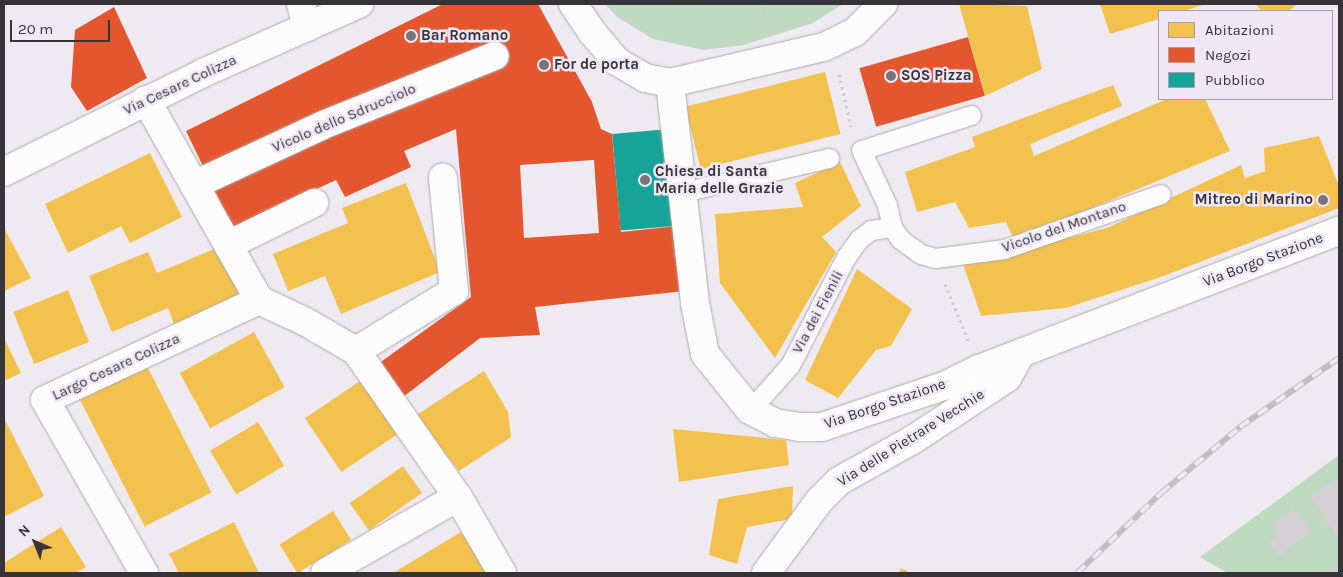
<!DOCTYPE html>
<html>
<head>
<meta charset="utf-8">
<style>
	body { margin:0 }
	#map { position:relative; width:1343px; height:577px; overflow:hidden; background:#efeaf2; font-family:Karla,sans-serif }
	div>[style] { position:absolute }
	.green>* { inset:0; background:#bfdac0 }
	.homes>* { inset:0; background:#f2c14e; transform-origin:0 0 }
	.shops>* { inset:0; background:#e4572e; transform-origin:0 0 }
	.public>* { inset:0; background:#17a398; transform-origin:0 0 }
	.building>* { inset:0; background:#d6d0d5 }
	.path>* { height:3px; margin-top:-1.5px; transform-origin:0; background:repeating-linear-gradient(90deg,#cdcccf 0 2.5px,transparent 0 6.5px) }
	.roads { filter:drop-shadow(0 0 1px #ada9af) drop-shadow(0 0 1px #ada9af) }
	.service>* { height:19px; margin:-9.5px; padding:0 9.5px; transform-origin:9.5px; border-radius:9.5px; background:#fdfcfd }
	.pedestrian>* { height:28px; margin:-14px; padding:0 14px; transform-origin:14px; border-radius:14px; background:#fdfcfd }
	.minor>* { height:28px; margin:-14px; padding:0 14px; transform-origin:14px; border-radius:14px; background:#fdfcfd }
	.rail>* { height:5.5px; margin-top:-2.75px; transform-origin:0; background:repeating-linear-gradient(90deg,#f0e7f6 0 11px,#bfbfc0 0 22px); box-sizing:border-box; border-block:1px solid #bfbfc0 }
	.dots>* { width:14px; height:14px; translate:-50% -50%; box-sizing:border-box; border:2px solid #f0e7f6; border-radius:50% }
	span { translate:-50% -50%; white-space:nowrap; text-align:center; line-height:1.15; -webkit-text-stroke:5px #f0e7f6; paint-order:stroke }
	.poi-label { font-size:15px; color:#373439; font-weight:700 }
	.left { translate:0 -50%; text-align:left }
	.right { translate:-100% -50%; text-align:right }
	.street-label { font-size:15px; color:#373439 }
	.frame { position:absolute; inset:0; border:5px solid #373439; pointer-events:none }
	.legend { position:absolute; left:1158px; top:10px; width:175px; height:90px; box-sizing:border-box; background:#f0e7f6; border:1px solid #a69faa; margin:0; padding:6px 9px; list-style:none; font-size:15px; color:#373439 }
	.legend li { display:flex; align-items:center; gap:10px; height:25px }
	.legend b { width:25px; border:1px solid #a69faa }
	.north { position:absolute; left:10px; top:517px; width:50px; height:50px; -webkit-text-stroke:4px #f0e7f6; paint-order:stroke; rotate:316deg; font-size:14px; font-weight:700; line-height:20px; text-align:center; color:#373439 }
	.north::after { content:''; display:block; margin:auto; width:18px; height:22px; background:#373439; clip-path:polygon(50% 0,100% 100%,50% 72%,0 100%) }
	.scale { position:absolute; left:10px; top:20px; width:100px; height:22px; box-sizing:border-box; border:2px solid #373439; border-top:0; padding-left:6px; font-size:15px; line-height:18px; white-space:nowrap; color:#373439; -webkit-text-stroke:4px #f0e7f6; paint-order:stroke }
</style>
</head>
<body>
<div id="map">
	<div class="green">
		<div style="clip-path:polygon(605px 4px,843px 4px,813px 23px,744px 45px,704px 50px,653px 39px,617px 17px)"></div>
		<div style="clip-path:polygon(1339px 455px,1339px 573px,1227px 573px,1200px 557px)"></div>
	</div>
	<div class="homes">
		<div style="clip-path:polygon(959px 4px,1027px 6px,1042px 69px,985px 96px)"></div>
		<div style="clip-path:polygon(1100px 4px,1206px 4px,1184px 11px,1159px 11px,1159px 19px,1110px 34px)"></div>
		<div style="clip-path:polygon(1255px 4px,1297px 4px,1289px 11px,1262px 11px)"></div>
		<div style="left:825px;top:72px;width:64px;height:144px;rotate:76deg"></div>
		<div style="clip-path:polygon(1113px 85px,1122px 106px,1030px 144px,1034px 156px,1167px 99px,1205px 99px,1230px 151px,1014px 240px,1006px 222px,969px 228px,955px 202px,917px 212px,905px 172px,975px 147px,972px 137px)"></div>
		<div style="clip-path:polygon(1319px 136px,1339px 186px,1339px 208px,1161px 277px,1066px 308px,981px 316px,963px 264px,1107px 228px,1241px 165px,1245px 178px,1265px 171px,1264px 148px)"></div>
		<div style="clip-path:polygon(150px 153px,182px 217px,130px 243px,121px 226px,68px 253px,45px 204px)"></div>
		<div style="clip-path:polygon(840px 162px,861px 206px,822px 237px,836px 252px,775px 358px,720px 283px,715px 214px,803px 207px,795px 183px)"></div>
		<div style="clip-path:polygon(406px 183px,440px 272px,341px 314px,325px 276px,288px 291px,273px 254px,348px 223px,342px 208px)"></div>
		<div style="clip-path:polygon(4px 228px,31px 278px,4px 291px)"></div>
		<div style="clip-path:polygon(219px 247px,240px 296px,174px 324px,168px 308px,112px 332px,89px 276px,148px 252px,157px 273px)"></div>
		<div style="clip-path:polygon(857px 269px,912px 309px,891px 346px,876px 350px,838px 398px,805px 380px)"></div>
		<div style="left:68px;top:290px;width:56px;height:59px;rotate:68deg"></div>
		<div style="left:254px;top:332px;width:63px;height:85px;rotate:61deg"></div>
		<div style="clip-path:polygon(4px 338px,21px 373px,4px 381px)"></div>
		<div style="left:147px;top:366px;width:142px;height:75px;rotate:63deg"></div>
		<div style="clip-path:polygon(484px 371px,508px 412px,511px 437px,459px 471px,415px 416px)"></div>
		<div style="left:363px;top:379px;width:65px;height:70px;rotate:56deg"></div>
		<div style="clip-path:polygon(4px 418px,44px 496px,4px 517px)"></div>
		<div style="left:258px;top:422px;width:51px;height:56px;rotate:59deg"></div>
		<div style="clip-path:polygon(673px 429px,786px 440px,789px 465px,679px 482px)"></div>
		<div style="left:403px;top:466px;width:33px;height:65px;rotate:55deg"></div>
		<div style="clip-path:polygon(793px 486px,792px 519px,747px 527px,737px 564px,709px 555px,718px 499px)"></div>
		<div style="left:333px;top:511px;width:34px;height:63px;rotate:58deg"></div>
		<div style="clip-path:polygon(234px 522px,259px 573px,179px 573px,169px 554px)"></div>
		<div style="clip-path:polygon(61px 527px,86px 567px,76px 573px,4px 573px,4px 563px)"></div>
		<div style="clip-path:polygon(461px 532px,486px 573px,393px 573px)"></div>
		<div style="clip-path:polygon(901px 568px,910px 573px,899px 573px)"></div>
	</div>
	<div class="shops">
		<div style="clip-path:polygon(evenodd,443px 4px,538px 4px,592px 102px,601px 129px,612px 134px,621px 232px,677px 226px,685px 291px,535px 307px,540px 335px,480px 338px,403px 397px,378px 364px,471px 297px,456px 129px,404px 151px,411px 167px,345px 197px,336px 180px,233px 228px,186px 131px,443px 4px,594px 160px,599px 233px,524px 238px,520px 165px,594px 160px)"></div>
		<div style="clip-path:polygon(114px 7px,147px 78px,87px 111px,71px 87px,75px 30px)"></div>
		<div style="left:968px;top:37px;width:61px;height:113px;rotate:74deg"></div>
	</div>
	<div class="public">
		<div style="left:669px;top:129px;width:97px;height:57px;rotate:85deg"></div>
	</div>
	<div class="building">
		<div style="clip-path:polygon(1339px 478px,1339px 532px,1335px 534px,1311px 496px)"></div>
		<div style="clip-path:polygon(1293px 508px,1311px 530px,1280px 556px,1269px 542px,1278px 534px,1272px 526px)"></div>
	</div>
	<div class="path">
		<div style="left:673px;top:4px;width:34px"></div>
		<div style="left:761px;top:4px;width:26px;rotate:65deg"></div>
		<div style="left:839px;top:74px;width:54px;rotate:77.2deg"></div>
		<div style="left:945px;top:284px;width:61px;rotate:67.7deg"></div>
	</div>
	<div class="roads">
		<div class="service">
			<div style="left:971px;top:115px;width:115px;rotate:162.3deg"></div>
			<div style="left:861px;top:150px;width:61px;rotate:64.7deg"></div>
			<div style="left:887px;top:205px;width:23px;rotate:77deg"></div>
			<div style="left:892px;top:227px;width:14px;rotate:56deg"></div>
			<div style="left:900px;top:239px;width:26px;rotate:36deg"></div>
			<div style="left:921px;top:254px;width:15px;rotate:16deg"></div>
			<div style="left:935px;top:258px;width:70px;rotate:-7.4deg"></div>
			<div style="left:1004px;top:249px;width:166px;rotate:-19.3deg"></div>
			<div style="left:683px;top:192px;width:150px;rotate:-13.1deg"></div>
			<div style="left:750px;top:410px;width:60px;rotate:-48.4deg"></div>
			<div style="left:790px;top:365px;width:122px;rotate:-62.6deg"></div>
			<div style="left:846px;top:257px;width:22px;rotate:-54deg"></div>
			<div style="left:859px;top:239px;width:15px;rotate:-37deg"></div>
			<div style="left:871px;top:230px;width:21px;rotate:-8deg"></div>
		</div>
		<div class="pedestrian">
			<div style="left:194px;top:185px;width:142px;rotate:-24.9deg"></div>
			<div style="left:323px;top:125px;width:185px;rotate:-21.9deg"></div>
		</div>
		<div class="minor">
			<div style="left:301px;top:4px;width:24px;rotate:75deg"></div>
			<div style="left:573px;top:4px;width:34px;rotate:56deg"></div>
			<div style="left:592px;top:32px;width:38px;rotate:50deg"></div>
			<div style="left:616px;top:61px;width:34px;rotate:30deg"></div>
			<div style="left:645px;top:78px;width:25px;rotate:11deg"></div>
			<div style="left:670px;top:83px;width:158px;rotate:-13.2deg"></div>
			<div style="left:824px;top:47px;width:34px;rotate:-26deg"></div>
			<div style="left:855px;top:32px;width:40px;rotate:-45deg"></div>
			<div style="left:670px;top:83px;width:221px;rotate:83.5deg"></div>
			<div style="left:695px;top:303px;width:52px;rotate:78.9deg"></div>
			<div style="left:705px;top:354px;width:72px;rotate:51.2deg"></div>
			<div style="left:750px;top:410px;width:28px;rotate:27deg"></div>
			<div style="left:775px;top:423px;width:24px;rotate:9deg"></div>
			<div style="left:799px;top:427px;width:23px"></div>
			<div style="left:822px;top:427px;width:129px;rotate:-18.6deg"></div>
			<div style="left:944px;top:386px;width:39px;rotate:-26deg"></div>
			<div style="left:979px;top:369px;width:386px;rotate:-21deg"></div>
			<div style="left:146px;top:100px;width:230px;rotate:60.5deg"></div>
			<div style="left:259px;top:300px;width:52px;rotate:25.1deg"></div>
			<div style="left:306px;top:322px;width:58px;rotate:30.1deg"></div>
			<div style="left:356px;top:351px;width:178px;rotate:55.1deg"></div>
			<div style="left:458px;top:497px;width:153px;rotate:150.3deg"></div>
			<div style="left:4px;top:172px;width:222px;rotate:-26.4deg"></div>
			<div style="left:203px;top:73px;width:171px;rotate:-23.9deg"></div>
			<div style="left:228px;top:245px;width:96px;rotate:-26deg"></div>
			<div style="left:356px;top:351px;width:115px;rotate:-31.5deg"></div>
			<div style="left:454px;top:291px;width:114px;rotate:-95.6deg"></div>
			<div style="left:458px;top:497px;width:88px;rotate:59.9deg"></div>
			<div style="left:144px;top:573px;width:199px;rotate:-119.8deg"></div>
			<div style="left:45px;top:400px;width:236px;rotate:-25deg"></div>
			<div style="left:766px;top:573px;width:89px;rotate:-53.6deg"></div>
			<div style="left:819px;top:501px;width:28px;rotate:-45deg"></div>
			<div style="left:839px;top:481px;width:86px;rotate:-29.2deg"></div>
			<div style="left:914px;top:439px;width:111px;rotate:-33.3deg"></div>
			<div style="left:1007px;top:378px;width:29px;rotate:-61deg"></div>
		</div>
	</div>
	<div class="rail">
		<div style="left:1077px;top:573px;width:116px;rotate:-43.6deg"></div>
		<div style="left:1161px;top:493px;width:103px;rotate:-39.9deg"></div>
		<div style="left:1240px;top:427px;width:121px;rotate:-34.9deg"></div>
	</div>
	<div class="dots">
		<div style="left:411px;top:36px;background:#77747a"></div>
		<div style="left:544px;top:65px;background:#77747a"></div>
		<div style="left:891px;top:76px;background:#77747a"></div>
		<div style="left:645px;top:180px;background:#77747a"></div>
		<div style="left:1323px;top:200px;background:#77747a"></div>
	</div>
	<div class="poi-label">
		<span class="left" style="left:421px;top:36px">Bar Romano</span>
		<span class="left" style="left:554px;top:65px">For de porta</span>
		<span class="left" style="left:901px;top:76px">SOS Pizza</span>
		<span class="left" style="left:655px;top:180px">Chiesa di Santa<br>Maria delle Grazie</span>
		<span class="right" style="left:1313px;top:200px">Mitreo di Marino</span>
	</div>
	<div class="street-label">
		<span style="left:180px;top:85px;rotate:-25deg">Via Cesare Colizza</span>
		<span style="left:344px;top:118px;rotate:-23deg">Vicolo dello Sdrucciolo</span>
		<span style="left:1064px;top:227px;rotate:-19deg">Vicolo del Montano</span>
		<span style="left:1263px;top:260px;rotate:-21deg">Via Borgo Stazione</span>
		<span style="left:818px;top:312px;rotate:-62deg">Via dei Fienili</span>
		<span style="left:116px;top:367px;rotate:-25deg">Largo Cesare Colizza</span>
		<span style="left:885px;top:404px;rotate:-19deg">Via Borgo Stazione</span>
		<span style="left:911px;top:438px;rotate:-32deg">Via delle Pietrare Vecchie</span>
	</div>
	<div class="frame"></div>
	<ul class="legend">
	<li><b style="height:14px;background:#f2c14e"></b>Abitazioni</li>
	<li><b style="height:14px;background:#e4572e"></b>Negozi</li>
	<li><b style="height:14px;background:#17a398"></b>Pubblico</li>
	</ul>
	<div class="north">N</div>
	<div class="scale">20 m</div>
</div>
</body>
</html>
